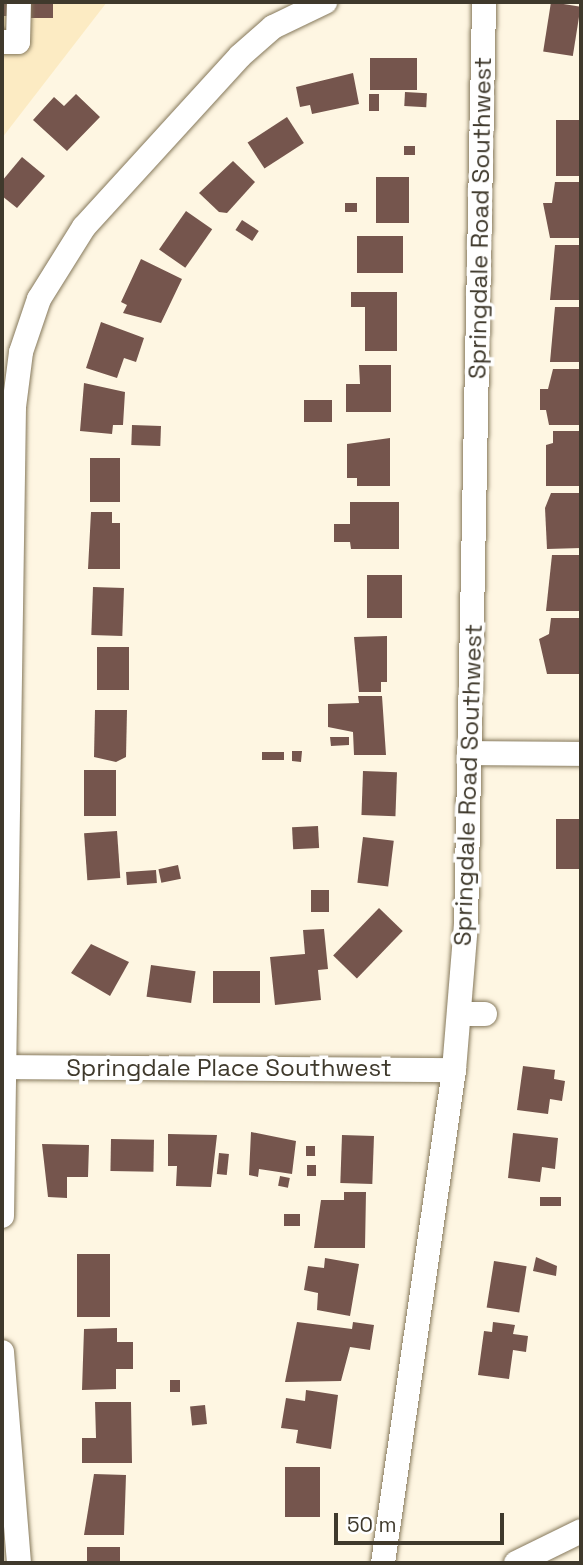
<!DOCTYPE html>
<html>
<head>
<meta charset="utf-8">
<style>
	body { margin:0 }
	#map { position:relative; width:583px; height:1565px; overflow:hidden; background:#fef6e2; font-family:"Space Grotesk",sans-serif }
	div>[style] { position:absolute }
	.built>* { inset:0; background:#fcebc3 }
	.building>* { inset:0; background:#75554d; transform-origin:0 0 }
	.roads { filter:drop-shadow(0 0 2px #85785b) drop-shadow(0 0 2px #85785b) }
	.minor>* { height:24px; margin:-12px; padding:0 12px; transform-origin:12px; border-radius:12px; background:#fff }
	span { translate:-50% -50%; white-space:nowrap; text-align:center; line-height:1.15; -webkit-text-stroke:7px #fff; paint-order:stroke }
	.street-label { font-size:24px; color:#3f392c }
	.frame { position:absolute; inset:0; border:4px solid #3f392c; pointer-events:none }
	.scale { position:absolute; left:334px; top:1513px; width:170px; height:32px; box-sizing:border-box; border:4px solid #3f392c; border-top:0; padding-left:9px; font-size:21px; line-height:24px; white-space:nowrap; color:#3f392c; -webkit-text-stroke:5px #fff; paint-order:stroke }
</style>
</head>
<body>
<div id="map">
	<div class="built">
		<div style="clip-path:polygon(2px 2px,107px 2px,2px 138px)"></div>
	</div>
	<div class="building">
		<div style="left:2px;top:2px;width:8px;height:14px"></div>
		<div style="left:31px;top:2px;width:22px;height:16px"></div>
		<div style="left:551px;top:2px;width:30px;height:50px;rotate:9deg"></div>
		<div style="left:370px;top:58px;width:47px;height:32px"></div>
		<div style="clip-path:polygon(353px 73px,359px 104px,312px 114px,310px 105px,300px 107px,296px 87px)"></div>
		<div style="left:405px;top:92px;width:22px;height:14px;rotate:3deg"></div>
		<div style="clip-path:polygon(76px 94px,100px 117px,67px 151px,33px 120px,54px 97px,64px 106px)"></div>
		<div style="left:369px;top:94px;width:10px;height:17px"></div>
		<div style="left:287px;top:117px;width:31px;height:47px;rotate:57deg"></div>
		<div style="left:556px;top:120px;width:25px;height:56px"></div>
		<div style="left:404px;top:146px;width:11px;height:9px"></div>
		<div style="clip-path:polygon(22px 157px,45px 176px,17px 208px,2px 196px,2px 181px)"></div>
		<div style="clip-path:polygon(233px 161px,255px 182px,227px 213px,219px 212px,199px 193px)"></div>
		<div style="left:376px;top:177px;width:33px;height:46px"></div>
		<div style="clip-path:polygon(555px 182px,581px 182px,581px 238px,550px 238px,543px 203px,552px 203px)"></div>
		<div style="left:345px;top:203px;width:12px;height:9px"></div>
		<div style="left:186px;top:211px;width:32px;height:47px;rotate:35deg"></div>
		<div style="left:242px;top:220px;width:20px;height:12px;rotate:33deg"></div>
		<div style="left:357px;top:236px;width:46px;height:37px"></div>
		<div style="clip-path:polygon(555px 245px,581px 245px,581px 300px,550px 300px)"></div>
		<div style="clip-path:polygon(141px 259px,182px 279px,161px 323px,123px 313px,127px 305px,121px 302px)"></div>
		<div style="clip-path:polygon(351px 292px,397px 292px,397px 351px,365px 351px,365px 307px,351px 307px)"></div>
		<div style="clip-path:polygon(555px 307px,581px 307px,581px 362px,550px 362px)"></div>
		<div style="clip-path:polygon(101px 322px,144px 338px,136px 362px,124px 358px,117px 378px,86px 368px)"></div>
		<div style="clip-path:polygon(359px 365px,391px 365px,391px 412px,346px 412px,346px 384px,360px 384px)"></div>
		<div style="clip-path:polygon(553px 369px,581px 369px,581px 425px,549px 425px,546px 410px,540px 410px,540px 389px,548px 389px)"></div>
		<div style="clip-path:polygon(84px 383px,125px 392px,123px 425px,113px 425px,112px 434px,80px 431px)"></div>
		<div style="left:304px;top:400px;width:28px;height:22px"></div>
		<div style="left:132px;top:425px;width:29px;height:20px;rotate:2deg"></div>
		<div style="clip-path:polygon(553px 431px,581px 431px,581px 486px,546px 486px,546px 445px,553px 443px)"></div>
		<div style="clip-path:polygon(390px 438px,390px 486px,357px 486px,357px 478px,347px 478px,347px 444px)"></div>
		<div style="left:90px;top:458px;width:30px;height:44px"></div>
		<div style="clip-path:polygon(551px 493px,581px 493px,581px 548px,547px 549px,545px 508px)"></div>
		<div style="clip-path:polygon(350px 502px,399px 502px,399px 549px,351px 549px,350px 542px,334px 542px,334px 524px,350px 524px)"></div>
		<div style="clip-path:polygon(91px 512px,112px 512px,112px 523px,120px 523px,120px 569px,88px 569px)"></div>
		<div style="clip-path:polygon(552px 555px,581px 555px,581px 611px,546px 611px)"></div>
		<div style="left:367px;top:575px;width:35px;height:43px"></div>
		<div style="left:93px;top:587px;width:31px;height:48px;rotate:2deg"></div>
		<div style="clip-path:polygon(551px 618px,581px 618px,581px 674px,547px 674px,539px 639px,549px 634px)"></div>
		<div style="clip-path:polygon(387px 636px,387px 682px,381px 682px,381px 692px,359px 692px,354px 637px)"></div>
		<div style="left:97px;top:647px;width:32px;height:43px"></div>
		<div style="clip-path:polygon(358px 696px,382px 696px,386px 755px,354px 755px,353px 732px,328px 727px,328px 704px,359px 703px)"></div>
		<div style="clip-path:polygon(95px 710px,127px 710px,126px 757px,116px 762px,94px 757px)"></div>
		<div style="clip-path:polygon(330px 737px,349px 737px,349px 745px,331px 746px)"></div>
		<div style="clip-path:polygon(292px 751px,302px 751px,301px 762px,292px 761px)"></div>
		<div style="left:262px;top:752px;width:22px;height:8px"></div>
		<div style="left:84px;top:770px;width:32px;height:46px"></div>
		<div style="left:363px;top:771px;width:34px;height:44px;rotate:2deg"></div>
		<div style="left:556px;top:819px;width:25px;height:50px"></div>
		<div style="left:318px;top:826px;width:22px;height:26px;rotate:87deg"></div>
		<div style="left:117px;top:831px;width:47px;height:33px;rotate:86deg"></div>
		<div style="left:363px;top:837px;width:31px;height:46px;rotate:7deg"></div>
		<div style="left:178px;top:865px;width:14px;height:20px;rotate:78deg"></div>
		<div style="left:156px;top:870px;width:13px;height:30px;rotate:86deg"></div>
		<div style="left:311px;top:890px;width:18px;height:22px"></div>
		<div style="left:379px;top:908px;width:33px;height:66px;rotate:44deg"></div>
		<div style="clip-path:polygon(324px 929px,328px 969px,318px 970px,321px 1000px,275px 1005px,270px 957px,305px 954px,303px 930px)"></div>
		<div style="clip-path:polygon(91px 944px,129px 962px,110px 996px,71px 973px)"></div>
		<div style="left:151px;top:965px;width:45px;height:32px;rotate:8deg"></div>
		<div style="left:260px;top:971px;width:32px;height:47px;rotate:90deg"></div>
		<div style="clip-path:polygon(523px 1066px,555px 1070px,554px 1079px,565px 1081px,562px 1101px,550px 1099px,548px 1114px,517px 1110px)"></div>
		<div style="clip-path:polygon(251px 1132px,296px 1141px,292px 1174px,259px 1169px,258px 1177px,249px 1175px)"></div>
		<div style="clip-path:polygon(513px 1133px,558px 1138px,555px 1169px,542px 1167px,540px 1182px,508px 1178px)"></div>
		<div style="clip-path:polygon(168px 1134px,217px 1135px,211px 1187px,176px 1186px,177px 1166px,168px 1166px)"></div>
		<div style="left:342px;top:1135px;width:32px;height:48px;rotate:2deg"></div>
		<div style="left:111px;top:1139px;width:43px;height:32px;rotate:1deg"></div>
		<div style="clip-path:polygon(42px 1144px,89px 1145px,88px 1177px,67px 1177px,67px 1198px,48px 1197px)"></div>
		<div style="left:306px;top:1146px;width:9px;height:10px"></div>
		<div style="left:219px;top:1153px;width:10px;height:21px;rotate:6deg"></div>
		<div style="left:307px;top:1165px;width:9px;height:11px"></div>
		<div style="left:280px;top:1176px;width:10px;height:10px;rotate:11deg"></div>
		<div style="clip-path:polygon(344px 1192px,366px 1192px,365px 1248px,314px 1248px,321px 1200px,344px 1200px)"></div>
		<div style="left:540px;top:1197px;width:21px;height:9px"></div>
		<div style="left:284px;top:1214px;width:16px;height:12px"></div>
		<div style="left:77px;top:1254px;width:33px;height:63px"></div>
		<div style="clip-path:polygon(536px 1257px,557px 1266px,556px 1276px,533px 1271px)"></div>
		<div style="clip-path:polygon(325px 1258px,359px 1264px,350px 1316px,317px 1310px,318px 1293px,304px 1290px,308px 1266px,324px 1268px)"></div>
		<div style="left:494px;top:1261px;width:33px;height:47px;rotate:9deg"></div>
		<div style="clip-path:polygon(297px 1322px,352px 1329px,353px 1322px,374px 1325px,370px 1350px,350px 1347px,341px 1381px,285px 1382px)"></div>
		<div style="clip-path:polygon(493px 1322px,515px 1325px,513px 1334px,528px 1336px,526px 1352px,513px 1350px,509px 1379px,478px 1375px,484px 1331px,492px 1332px)"></div>
		<div style="clip-path:polygon(117px 1328px,117px 1342px,133px 1342px,133px 1369px,116px 1369px,116px 1389px,82px 1390px,84px 1329px)"></div>
		<div style="left:170px;top:1380px;width:10px;height:12px"></div>
		<div style="clip-path:polygon(306px 1390px,338px 1395px,331px 1449px,296px 1443px,298px 1430px,281px 1428px,286px 1398px,305px 1401px)"></div>
		<div style="clip-path:polygon(95px 1402px,131px 1402px,132px 1463px,82px 1463px,82px 1438px,96px 1438px)"></div>
		<div style="left:205px;top:1405px;width:19px;height:15px;rotate:84deg"></div>
		<div style="left:285px;top:1467px;width:35px;height:50px"></div>
		<div style="clip-path:polygon(94px 1474px,126px 1475px,124px 1535px,84px 1535px)"></div>
		<div style="left:120px;top:1547px;width:16px;height:33px;rotate:90deg"></div>
	</div>
	<div class="roads">
		<div class="minor">
			<div style="left:2px;top:42px;width:16px"></div>
			<div style="left:18px;top:42px;width:40px;rotate:-88.6deg"></div>
			<div style="left:471px;top:753px;width:110px;rotate:0.5deg"></div>
			<div style="left:459px;top:1014px;width:26px"></div>
			<div style="left:4px;top:1067px;width:450px;rotate:0.4deg"></div>
			<div style="left:2px;top:1216px;width:809px;rotate:-89.15deg"></div>
			<div style="left:14px;top:407px;width:55px;rotate:-82.7deg"></div>
			<div style="left:21px;top:352px;width:56px;rotate:-71.2deg"></div>
			<div style="left:39px;top:299px;width:85px;rotate:-58deg"></div>
			<div style="left:84px;top:227px;width:231px;rotate:-47.6deg"></div>
			<div style="left:240px;top:56px;width:44px;rotate:-41.3deg"></div>
			<div style="left:273px;top:27px;width:58px;rotate:-25.7deg"></div>
			<div style="left:2px;top:1352px;width:212px;rotate:85.4deg"></div>
			<div style="left:383px;top:1563px;width:498px;rotate:-81.8deg"></div>
			<div style="left:454px;top:1070px;width:145px;rotate:-85.3deg"></div>
			<div style="left:466px;top:925px;width:923px;rotate:-88.88deg"></div>
			<div style="left:516px;top:1563px;width:72px;rotate:-26.2deg"></div>
		</div>
	</div>
	<div class="street-label">
		<span style="left:480px;top:218px;rotate:-89deg">Springdale Road Southwest</span>
		<span style="left:468px;top:785px;rotate:-88deg">Springdale Road Southwest</span>
		<span style="left:229px;top:1068px">Springdale Place Southwest</span>
	</div>
	<div class="frame"></div>
	<div class="scale">50 m</div>
</div>
</body>
</html>
